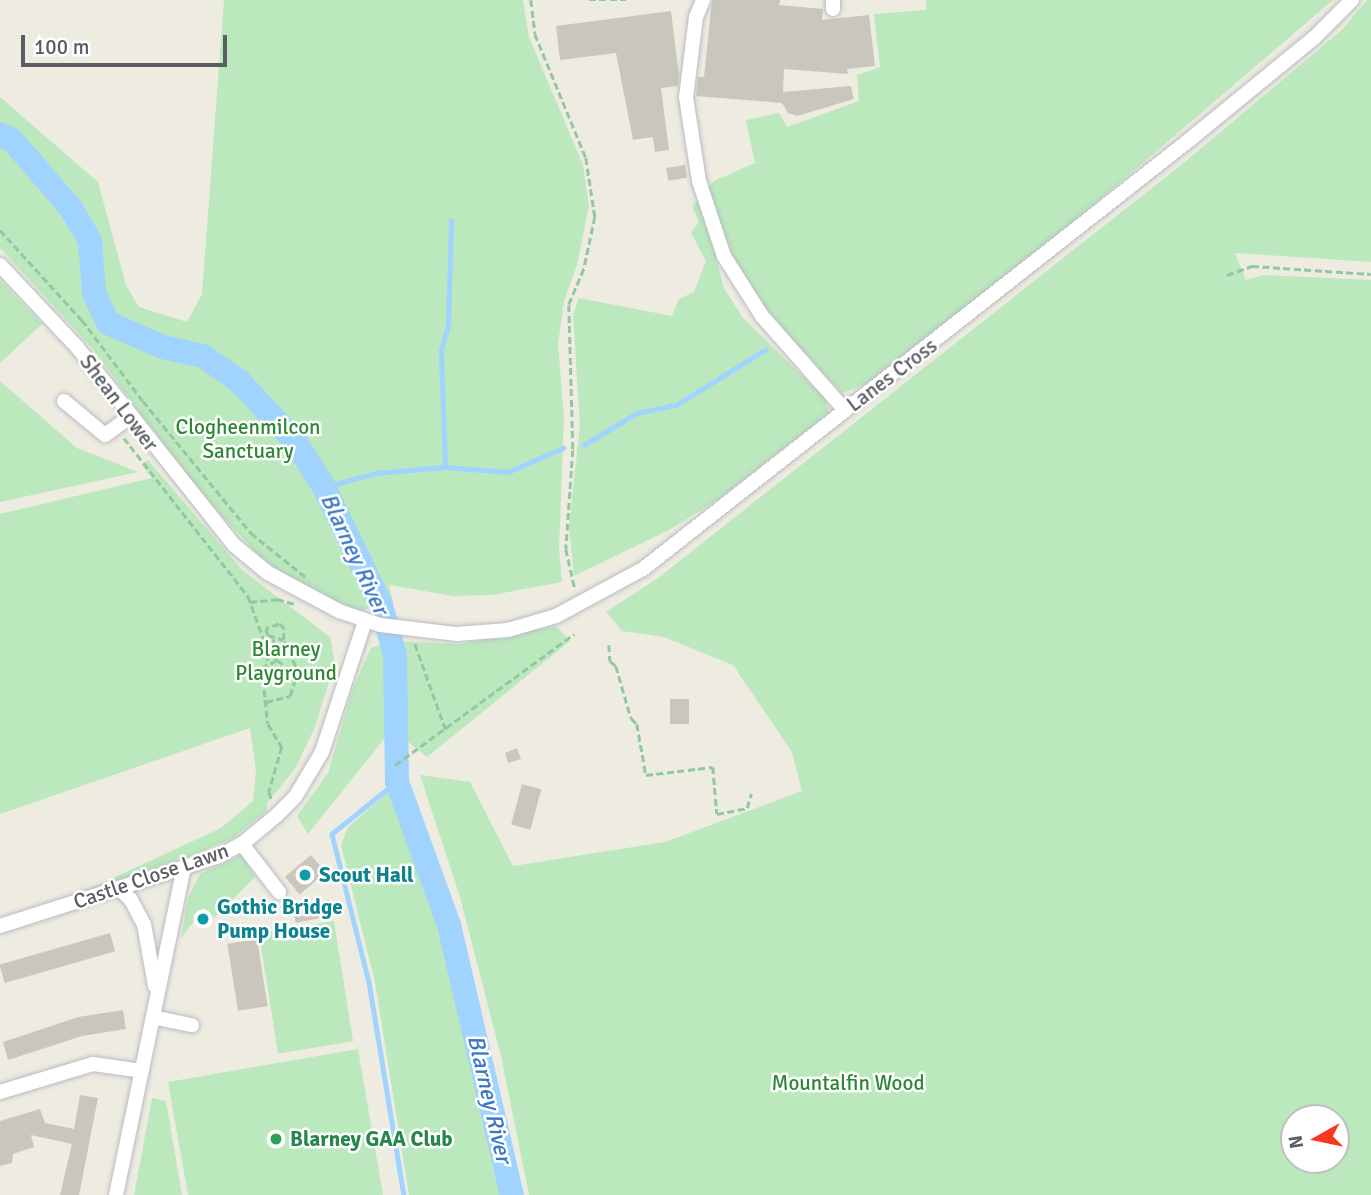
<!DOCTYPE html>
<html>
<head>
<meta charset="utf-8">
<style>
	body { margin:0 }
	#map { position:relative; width:1371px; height:1195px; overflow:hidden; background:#eeece1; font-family:Signika,sans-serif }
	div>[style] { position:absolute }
	.green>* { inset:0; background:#bbe8bd; transform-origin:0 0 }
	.stream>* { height:4.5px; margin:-2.25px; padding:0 2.25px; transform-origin:2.25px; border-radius:2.25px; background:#a1d3ff }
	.river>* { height:24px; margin:-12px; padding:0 12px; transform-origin:12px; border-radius:12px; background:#a1d3ff }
	.building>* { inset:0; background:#c9c6be; transform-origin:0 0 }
	.path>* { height:2.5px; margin-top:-1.25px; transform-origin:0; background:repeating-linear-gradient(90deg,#93c7a4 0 7px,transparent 0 10.5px) }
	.roads { filter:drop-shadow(0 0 2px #b9bcc2) drop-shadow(0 0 2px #b9bcc2) }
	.minor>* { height:14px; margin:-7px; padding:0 7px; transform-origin:7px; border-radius:7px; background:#fff }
	.dots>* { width:19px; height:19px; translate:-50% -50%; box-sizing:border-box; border:4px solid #fff; border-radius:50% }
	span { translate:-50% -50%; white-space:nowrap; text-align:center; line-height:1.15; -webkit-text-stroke:5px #fff; paint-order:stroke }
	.street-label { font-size:21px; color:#5a5e64 }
	.park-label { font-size:21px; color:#2e8735 }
	.culture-label { font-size:21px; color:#0d838f; font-weight:700 }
	.left { translate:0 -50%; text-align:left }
	.leisure-label { font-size:21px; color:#27864d; font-weight:700 }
	.water-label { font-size:23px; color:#3877c3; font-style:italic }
	.north { position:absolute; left:1280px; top:1104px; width:70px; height:70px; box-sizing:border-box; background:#fff; border:2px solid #bdbfc1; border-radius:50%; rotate:261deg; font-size:19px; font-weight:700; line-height:28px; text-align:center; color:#5a5e64 }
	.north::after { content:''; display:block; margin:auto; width:24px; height:32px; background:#f7371f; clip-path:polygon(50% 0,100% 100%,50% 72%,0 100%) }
	.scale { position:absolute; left:21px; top:35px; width:206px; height:32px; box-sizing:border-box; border:4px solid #5a5e64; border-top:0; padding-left:9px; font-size:21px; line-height:24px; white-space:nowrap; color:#5a5e64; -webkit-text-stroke:5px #fff; paint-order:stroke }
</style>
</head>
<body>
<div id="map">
	<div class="green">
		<div style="clip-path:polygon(224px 0,523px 0,529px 37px,583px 165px,589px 206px,577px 265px,564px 301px,558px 344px,564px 417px,559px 549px,562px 582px,492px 595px,453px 596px,389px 585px,393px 601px,360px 611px,306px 589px,261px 558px,195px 487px,93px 349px,0 248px,0 97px,98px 182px,126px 285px,139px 307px,187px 322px,202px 294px)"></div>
		<div style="clip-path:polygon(926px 0,1333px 0,1048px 244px,864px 385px,842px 393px,745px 289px,707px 190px,714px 181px,755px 163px,746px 120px,779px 113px,787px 127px,859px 101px,857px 75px,880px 67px,874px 14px,926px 10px)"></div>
		<div style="clip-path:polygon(evenodd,1367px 0,1371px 0,1371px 262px,1235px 253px,1246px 280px,1263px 275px,1371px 280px,1371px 1195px,529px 1195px,501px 1056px,460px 897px,420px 775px,470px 782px,513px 866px,665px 842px,802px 791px,792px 752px,733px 665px,664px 637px,622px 631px,606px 612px,658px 578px,1186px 161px,1343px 29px,1367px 0,1336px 1118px,1336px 1160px,1294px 1160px,1294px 1118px,1336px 1118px)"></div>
		<div style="clip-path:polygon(700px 198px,724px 288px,743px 318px,826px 399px,829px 413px,720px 498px,669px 530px,574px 576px,569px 526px,580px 425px,573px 315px,579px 298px,672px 316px,679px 299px,694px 292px,706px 261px,691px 233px,699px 221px,692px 207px)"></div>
		<div style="clip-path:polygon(0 280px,42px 324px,0 363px)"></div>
		<div style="clip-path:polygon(0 381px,77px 448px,138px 472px,0 502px)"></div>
		<div style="clip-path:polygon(148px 460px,242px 570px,330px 637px,335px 663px,315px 727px,295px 769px,267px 803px,267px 811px,233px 838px,202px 852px,87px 890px,221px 828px,253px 801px,256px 772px,250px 728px,0 814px,0 514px,152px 478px,142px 465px)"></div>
		<div style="clip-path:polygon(556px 626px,570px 641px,427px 757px,392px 729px,308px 834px,297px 816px,328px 773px,353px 688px,371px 648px,391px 641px,459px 644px)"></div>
		<div style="clip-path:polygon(395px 793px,422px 865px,481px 1063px,501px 1195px,409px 1195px,375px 982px,341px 845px,348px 827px,386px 794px)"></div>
		<div style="clip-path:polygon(242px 855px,255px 877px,214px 918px,204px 908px,181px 938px,188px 898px,200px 874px)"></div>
		<div style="left:334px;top:921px;width:122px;height:76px;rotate:81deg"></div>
		<div style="clip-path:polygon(358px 1049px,383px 1195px,188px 1195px,168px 1082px)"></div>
		<div style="clip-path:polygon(152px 1098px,166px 1101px,182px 1195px,134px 1195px)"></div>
	</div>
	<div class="stream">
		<div style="left:584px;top:445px;width:62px;rotate:-31.1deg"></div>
		<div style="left:637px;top:413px;width:40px;rotate:-12deg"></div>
		<div style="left:676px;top:405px;width:105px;rotate:-31.7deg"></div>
		<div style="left:445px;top:467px;width:117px;rotate:-92deg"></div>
		<div style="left:441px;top:350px;width:26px;rotate:-74deg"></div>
		<div style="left:448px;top:325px;width:104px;rotate:-88.3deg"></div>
		<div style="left:324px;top:487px;width:54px;rotate:-15.1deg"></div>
		<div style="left:376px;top:473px;width:69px;rotate:-5deg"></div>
		<div style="left:445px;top:467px;width:63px;rotate:4.5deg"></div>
		<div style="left:508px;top:472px;width:60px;rotate:-23.6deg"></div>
		<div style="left:397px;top:782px;width:83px;rotate:141.3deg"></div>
		<div style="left:332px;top:834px;width:153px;rotate:76deg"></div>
		<div style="left:369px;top:982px;width:216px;rotate:80.7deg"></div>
	</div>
	<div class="river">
		<div style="left:0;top:134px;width:13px;rotate:27deg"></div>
		<div style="left:12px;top:140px;width:90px;rotate:49.1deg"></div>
		<div style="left:71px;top:208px;width:38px;rotate:60deg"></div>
		<div style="left:90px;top:241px;width:52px;rotate:85.6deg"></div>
		<div style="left:94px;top:293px;width:33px;rotate:65deg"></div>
		<div style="left:108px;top:323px;width:60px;rotate:23.6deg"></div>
		<div style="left:163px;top:347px;width:41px;rotate:12.7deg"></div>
		<div style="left:203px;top:356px;width:44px;rotate:34.8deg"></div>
		<div style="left:239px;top:381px;width:82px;rotate:47deg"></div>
		<div style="left:295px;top:441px;width:54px;rotate:57.8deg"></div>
		<div style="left:324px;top:487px;width:131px;rotate:64.2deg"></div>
		<div style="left:381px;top:605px;width:52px;rotate:74.4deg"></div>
		<div style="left:395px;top:655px;width:127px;rotate:89.1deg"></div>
		<div style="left:397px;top:782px;width:152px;rotate:70deg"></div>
		<div style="left:449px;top:925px;width:277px;rotate:76.9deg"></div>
	</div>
	<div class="building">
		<div style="clip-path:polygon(712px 0,780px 0,779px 5px,823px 9px,822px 20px,869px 15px,875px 66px,847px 69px,848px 74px,784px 69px,783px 92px,851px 86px,854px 99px,797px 116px,788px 113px,782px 103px,696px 96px,698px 77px,704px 77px)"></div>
		<div style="clip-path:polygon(671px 11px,679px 76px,678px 86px,661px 88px,669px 150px,655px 152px,653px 137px,633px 140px,616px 53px,560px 60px,556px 26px)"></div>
		<div style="left:685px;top:165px;width:13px;height:19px;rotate:81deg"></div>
		<div style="left:670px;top:699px;width:19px;height:25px"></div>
		<div style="clip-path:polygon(517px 748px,521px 759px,508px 763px,505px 753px)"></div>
		<div style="left:522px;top:784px;width:20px;height:42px;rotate:15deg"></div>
		<div style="left:311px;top:855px;width:23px;height:34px;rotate:50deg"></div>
		<div style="left:329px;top:900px;width:16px;height:37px;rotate:79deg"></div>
		<div style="left:110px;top:933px;width:19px;height:115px;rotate:74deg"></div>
		<div style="left:257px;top:939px;width:68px;height:30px;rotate:81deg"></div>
		<div style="clip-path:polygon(123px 1010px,126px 1029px,82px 1036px,8px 1060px,3px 1042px,78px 1017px)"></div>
		<div style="clip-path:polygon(80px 1095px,98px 1098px,79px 1195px,60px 1195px,72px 1144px,31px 1135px,34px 1147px,13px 1154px,12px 1163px,0 1166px,0 1121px,40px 1109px,45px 1123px,74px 1129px)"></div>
	</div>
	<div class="path">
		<div style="left:531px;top:0;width:34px;rotate:83deg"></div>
		<div style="left:535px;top:34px;width:134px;rotate:67.6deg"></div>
		<div style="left:586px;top:158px;width:60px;rotate:81.3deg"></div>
		<div style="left:595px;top:217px;width:53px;rotate:101.9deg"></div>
		<div style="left:584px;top:269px;width:39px;rotate:113deg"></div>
		<div style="left:569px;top:305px;width:145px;rotate:88.4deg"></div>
		<div style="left:573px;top:450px;width:99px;rotate:94deg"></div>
		<div style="left:566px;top:549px;width:41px;rotate:77.3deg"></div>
		<div style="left:589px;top:0;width:37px"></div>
		<div style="left:0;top:230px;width:122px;rotate:47.7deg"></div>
		<div style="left:82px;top:320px;width:101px;rotate:53deg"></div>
		<div style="left:1227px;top:275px;width:27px;rotate:-20deg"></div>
		<div style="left:1252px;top:266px;width:119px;rotate:3.8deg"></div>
		<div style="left:143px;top:401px;width:171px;rotate:50.7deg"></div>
		<div style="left:251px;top:533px;width:73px;rotate:38.9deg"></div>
		<div style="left:124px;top:438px;width:201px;rotate:51.9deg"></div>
		<div style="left:248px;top:596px;width:62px;rotate:70.1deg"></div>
		<div style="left:269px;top:654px;width:26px;rotate:103deg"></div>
		<div style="left:263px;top:679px;width:45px;rotate:83.7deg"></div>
		<div style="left:268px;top:724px;width:27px;rotate:59deg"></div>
		<div style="left:282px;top:747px;width:47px;rotate:106.1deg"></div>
		<div style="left:269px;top:792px;width:9px;rotate:72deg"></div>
		<div style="left:250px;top:602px;width:27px;rotate:-6deg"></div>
		<div style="left:277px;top:599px;width:19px;rotate:16deg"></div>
		<div style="left:274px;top:639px;width:14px;rotate:90deg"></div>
		<div style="left:415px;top:644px;width:91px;rotate:70.2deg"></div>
		<div style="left:609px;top:645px;width:16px;rotate:86deg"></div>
		<div style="left:610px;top:661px;width:8px;rotate:40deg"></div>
		<div style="left:616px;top:666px;width:54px;rotate:73.9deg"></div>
		<div style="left:631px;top:718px;width:8px;rotate:45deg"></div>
		<div style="left:637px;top:724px;width:52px;rotate:80deg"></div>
		<div style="left:646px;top:775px;width:67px;rotate:-6.8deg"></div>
		<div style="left:713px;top:767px;width:47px;rotate:85.1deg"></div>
		<div style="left:717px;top:814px;width:31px;rotate:-11deg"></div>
		<div style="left:747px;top:808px;width:15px;rotate:-74deg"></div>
		<div style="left:277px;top:660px;width:28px;rotate:35deg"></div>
		<div style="left:300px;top:676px;width:40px;rotate:-115deg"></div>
		<div style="left:283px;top:640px;width:12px;rotate:-85deg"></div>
		<div style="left:284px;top:628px;width:6px;rotate:-141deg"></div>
		<div style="left:279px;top:624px;width:14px;rotate:159deg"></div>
		<div style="left:266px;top:629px;width:6px;rotate:72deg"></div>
		<div style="left:268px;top:635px;width:16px;rotate:18deg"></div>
		<div style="left:270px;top:664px;width:8px;rotate:-30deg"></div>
		<div style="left:277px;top:660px;width:9px;rotate:-139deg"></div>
		<div style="left:266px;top:702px;width:25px;rotate:-14deg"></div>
		<div style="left:290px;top:696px;width:20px;rotate:-72deg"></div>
		<div style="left:395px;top:765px;width:222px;rotate:-36.2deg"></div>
	</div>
	<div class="roads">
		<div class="minor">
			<div style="left:703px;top:0;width:18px;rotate:112deg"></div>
			<div style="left:696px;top:17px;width:81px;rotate:97.1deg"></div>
			<div style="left:686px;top:97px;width:85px;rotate:81.2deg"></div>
			<div style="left:699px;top:181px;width:79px;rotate:71.6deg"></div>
			<div style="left:724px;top:256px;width:71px;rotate:57.7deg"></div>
			<div style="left:762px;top:316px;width:125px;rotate:48.6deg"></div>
			<div style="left:833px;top:9px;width:9px;rotate:-90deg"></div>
			<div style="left:0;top:265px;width:112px;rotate:46.8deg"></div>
			<div style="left:77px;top:347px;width:253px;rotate:51.6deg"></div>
			<div style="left:234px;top:545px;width:44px;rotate:39.5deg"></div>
			<div style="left:268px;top:573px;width:81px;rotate:28.2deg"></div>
			<div style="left:339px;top:611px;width:43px;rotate:18.9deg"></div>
			<div style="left:380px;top:625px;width:78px;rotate:6.7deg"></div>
			<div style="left:457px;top:634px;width:51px;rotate:-4.5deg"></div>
			<div style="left:508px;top:630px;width:50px;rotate:-16.3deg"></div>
			<div style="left:556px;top:616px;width:99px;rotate:-28.4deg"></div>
			<div style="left:643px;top:569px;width:693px;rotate:-38.14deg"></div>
			<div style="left:1188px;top:141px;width:163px;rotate:-39.3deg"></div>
			<div style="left:1314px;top:38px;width:54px;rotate:-45deg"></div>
			<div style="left:64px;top:401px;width:53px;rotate:39.7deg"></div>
			<div style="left:105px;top:435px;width:31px;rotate:-36deg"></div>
			<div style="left:242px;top:844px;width:61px;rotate:52.4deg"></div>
			<div style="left:119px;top:888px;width:17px;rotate:45deg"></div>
			<div style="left:131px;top:900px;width:27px;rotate:62deg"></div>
			<div style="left:144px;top:924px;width:63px;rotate:79.9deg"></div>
			<div style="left:0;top:926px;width:230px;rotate:-17.7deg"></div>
			<div style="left:219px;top:856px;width:26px;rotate:-28deg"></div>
			<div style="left:242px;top:844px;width:45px;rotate:-39.6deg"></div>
			<div style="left:277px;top:815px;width:25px;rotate:-45deg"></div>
			<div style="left:295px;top:797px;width:52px;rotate:-59deg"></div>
			<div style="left:322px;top:752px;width:138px;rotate:-71.8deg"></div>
			<div style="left:153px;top:1017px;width:40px;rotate:12deg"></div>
			<div style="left:0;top:1092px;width:97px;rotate:-16.8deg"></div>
			<div style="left:93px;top:1064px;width:49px;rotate:8.1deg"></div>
			<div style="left:116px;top:1195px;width:335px;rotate:-78.3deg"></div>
		</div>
	</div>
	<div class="dots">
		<div style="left:305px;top:875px;background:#0f9aa8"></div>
		<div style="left:203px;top:919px;background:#0f9aa8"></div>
		<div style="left:276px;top:1139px;background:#2e9e5b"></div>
	</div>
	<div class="street-label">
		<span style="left:892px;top:375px;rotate:-37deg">Lanes Cross</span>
		<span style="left:119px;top:403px;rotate:53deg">Shean Lower</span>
		<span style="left:151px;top:876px;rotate:-19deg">Castle Close Lawn</span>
	</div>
	<div class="park-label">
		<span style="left:248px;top:439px">Clogheenmilcon<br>Sanctuary</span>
		<span style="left:286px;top:661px">Blarney<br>Playground</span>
		<span style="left:848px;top:1083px">Mountalfin Wood</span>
	</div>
	<div class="culture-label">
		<span class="left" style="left:319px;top:875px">Scout Hall</span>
		<span class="left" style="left:217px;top:919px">Gothic Bridge<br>Pump House</span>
	</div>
	<div class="leisure-label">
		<span class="left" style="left:290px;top:1139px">Blarney GAA Club</span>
	</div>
	<div class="water-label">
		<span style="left:354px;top:554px;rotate:65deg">Blarney River</span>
		<span style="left:489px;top:1099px;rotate:77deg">Blarney River</span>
	</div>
	<div class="north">N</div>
	<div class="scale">100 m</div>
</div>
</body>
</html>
